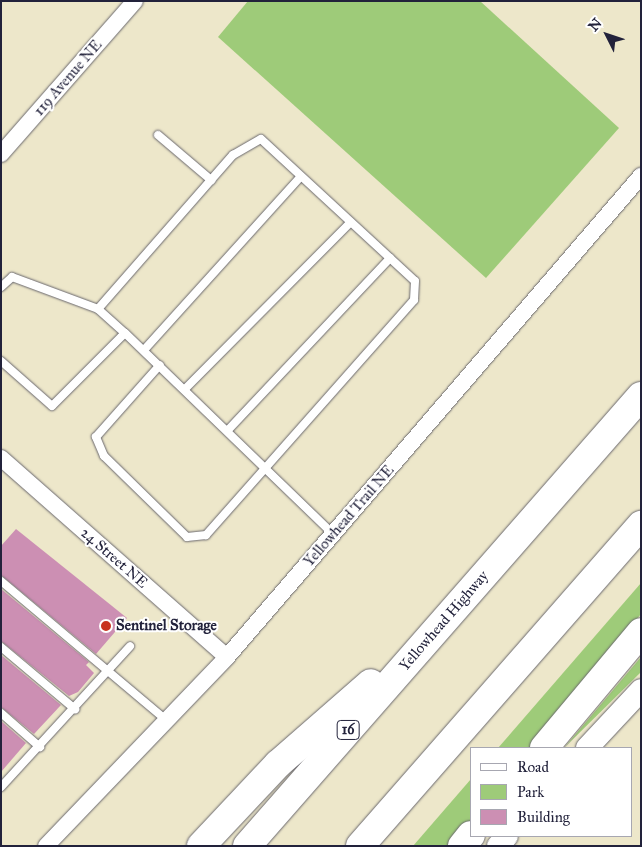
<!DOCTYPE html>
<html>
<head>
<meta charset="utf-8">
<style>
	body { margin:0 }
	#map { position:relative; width:642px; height:847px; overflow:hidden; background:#ede7ca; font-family:"IM FELL Great Primer",serif }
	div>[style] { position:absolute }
	.green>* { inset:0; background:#9ecb79 }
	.building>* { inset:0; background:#cc8fb3 }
	.roads { filter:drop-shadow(0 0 1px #69676d) drop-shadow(0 0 1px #69676d) }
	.lane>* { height:8px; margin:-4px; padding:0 4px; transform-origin:4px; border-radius:4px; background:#fff }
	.street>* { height:16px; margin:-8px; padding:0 8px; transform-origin:8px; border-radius:8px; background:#fff }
	.secondary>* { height:22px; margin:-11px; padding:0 11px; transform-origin:11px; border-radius:11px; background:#fff }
	.highway>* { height:28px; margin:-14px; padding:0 14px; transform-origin:14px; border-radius:14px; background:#fff }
	.dots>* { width:14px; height:14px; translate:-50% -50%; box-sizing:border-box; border:2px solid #fff; border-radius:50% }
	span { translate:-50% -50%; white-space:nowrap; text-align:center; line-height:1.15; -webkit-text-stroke:4px #fff; paint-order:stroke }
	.shield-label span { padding:1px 4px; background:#fff; border:1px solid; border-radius:4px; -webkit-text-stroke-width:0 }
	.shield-label { font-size:14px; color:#22223b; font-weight:700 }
	.street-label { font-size:15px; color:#22223b }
	.poi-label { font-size:15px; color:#22223b; font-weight:700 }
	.left { translate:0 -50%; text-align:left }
	.frame { position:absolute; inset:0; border:2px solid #22223b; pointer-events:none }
	.legend { position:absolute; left:470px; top:747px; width:162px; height:90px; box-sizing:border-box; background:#fff; border:1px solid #a7a7b1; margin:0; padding:6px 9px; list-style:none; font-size:15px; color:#22223b }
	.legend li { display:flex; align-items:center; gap:10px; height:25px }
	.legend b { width:25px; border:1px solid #a7a7b1 }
	.north { position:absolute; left:582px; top:10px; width:50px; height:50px; -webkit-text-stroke:4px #fff; paint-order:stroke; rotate:311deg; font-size:14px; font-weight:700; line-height:20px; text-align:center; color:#22223b }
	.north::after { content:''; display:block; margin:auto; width:18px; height:22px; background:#22223b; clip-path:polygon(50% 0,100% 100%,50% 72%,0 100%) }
</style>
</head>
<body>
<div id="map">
	<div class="green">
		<div style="clip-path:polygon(248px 1px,480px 1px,619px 128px,486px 278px,218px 37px)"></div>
		<div style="clip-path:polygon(641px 583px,641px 614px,531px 748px,498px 748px)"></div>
		<div style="clip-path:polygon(641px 657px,641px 672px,564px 748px)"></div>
		<div style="clip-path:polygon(471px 779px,471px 823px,453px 846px,413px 846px)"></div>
	</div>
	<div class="building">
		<div style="clip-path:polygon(16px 529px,127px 618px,96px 654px,1px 575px,1px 546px)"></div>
		<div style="clip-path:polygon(1px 589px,89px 662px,86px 665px,94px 673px,78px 692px,69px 696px,1px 641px)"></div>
		<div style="clip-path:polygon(1px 655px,61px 705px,34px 734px,1px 707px)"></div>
		<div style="clip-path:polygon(1px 721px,26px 743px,1px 772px)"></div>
	</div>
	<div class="roads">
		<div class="lane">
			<div style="left:158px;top:135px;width:70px;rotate:40.3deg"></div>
			<div style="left:1px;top:287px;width:15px;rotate:-42deg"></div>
			<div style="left:12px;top:277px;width:92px;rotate:20.4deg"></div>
			<div style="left:98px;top:309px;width:205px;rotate:-48.8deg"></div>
			<div style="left:233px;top:155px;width:32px;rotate:-30deg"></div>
			<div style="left:261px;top:139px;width:209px;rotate:42.7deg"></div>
			<div style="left:415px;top:281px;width:19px;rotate:93deg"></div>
			<div style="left:414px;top:300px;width:314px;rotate:131.5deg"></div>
			<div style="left:206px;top:535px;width:19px;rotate:174deg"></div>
			<div style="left:187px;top:537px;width:116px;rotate:-135.7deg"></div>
			<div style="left:104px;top:456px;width:21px;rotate:-113deg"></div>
			<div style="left:96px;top:437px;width:96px;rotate:-48.4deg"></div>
			<div style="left:98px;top:309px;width:36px;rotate:42deg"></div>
			<div style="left:144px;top:350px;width:234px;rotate:-47.9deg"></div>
			<div style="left:1px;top:361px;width:68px;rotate:41.4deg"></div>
			<div style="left:52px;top:406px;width:103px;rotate:-45deg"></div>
			<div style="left:125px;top:333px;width:289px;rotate:44deg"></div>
			<div style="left:185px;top:389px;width:235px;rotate:-45.2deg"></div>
			<div style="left:229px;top:429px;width:235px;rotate:-46.7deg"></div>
			<div style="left:1px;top:581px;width:217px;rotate:40.1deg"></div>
			<div style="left:1px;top:647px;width:97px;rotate:40deg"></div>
			<div style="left:1px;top:713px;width:52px;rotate:41.1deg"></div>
			<div style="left:1px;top:787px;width:191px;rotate:-47.5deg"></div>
		</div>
		<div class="street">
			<div style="left:1px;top:154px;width:203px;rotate:-48.8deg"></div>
			<div style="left:1px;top:458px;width:301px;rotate:41.4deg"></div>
			<div style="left:46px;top:846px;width:262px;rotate:-46.2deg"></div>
			<div style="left:227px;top:657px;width:635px;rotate:-49.28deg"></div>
		</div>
		<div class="secondary">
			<div style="left:587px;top:748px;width:79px;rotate:-47deg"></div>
			<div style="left:498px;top:846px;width:13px;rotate:-48deg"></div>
		</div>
		<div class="highway">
			<div style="left:544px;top:748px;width:151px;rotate:-50.1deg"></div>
			<div style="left:201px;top:846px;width:112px;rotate:-46.8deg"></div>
			<div style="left:278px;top:764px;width:123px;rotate:-41.1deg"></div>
			<div style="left:247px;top:846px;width:598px;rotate:-48.8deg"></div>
			<div style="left:360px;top:846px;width:427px;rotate:-48.8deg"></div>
			<div style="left:462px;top:846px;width:14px;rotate:-51deg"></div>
		</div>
	</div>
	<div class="dots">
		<div style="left:106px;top:626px;background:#c8321e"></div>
	</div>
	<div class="shield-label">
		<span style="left:348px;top:730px">16</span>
	</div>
	<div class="street-label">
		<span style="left:68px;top:78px;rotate:-49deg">119 Avenue NE</span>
		<span style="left:349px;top:516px;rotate:-49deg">Yellowhead Trail NE</span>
		<span style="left:114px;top:558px;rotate:41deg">24 Street NE</span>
		<span style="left:444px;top:621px;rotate:-49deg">Yellowhead Highway</span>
	</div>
	<div class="poi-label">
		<span class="left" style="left:116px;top:626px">Sentinel Storage</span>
	</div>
	<div class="frame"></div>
	<ul class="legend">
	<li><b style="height:6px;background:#fff"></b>Road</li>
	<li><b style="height:14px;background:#9ecb79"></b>Park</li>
	<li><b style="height:14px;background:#cc8fb3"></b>Building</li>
	</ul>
	<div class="north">N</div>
</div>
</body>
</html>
